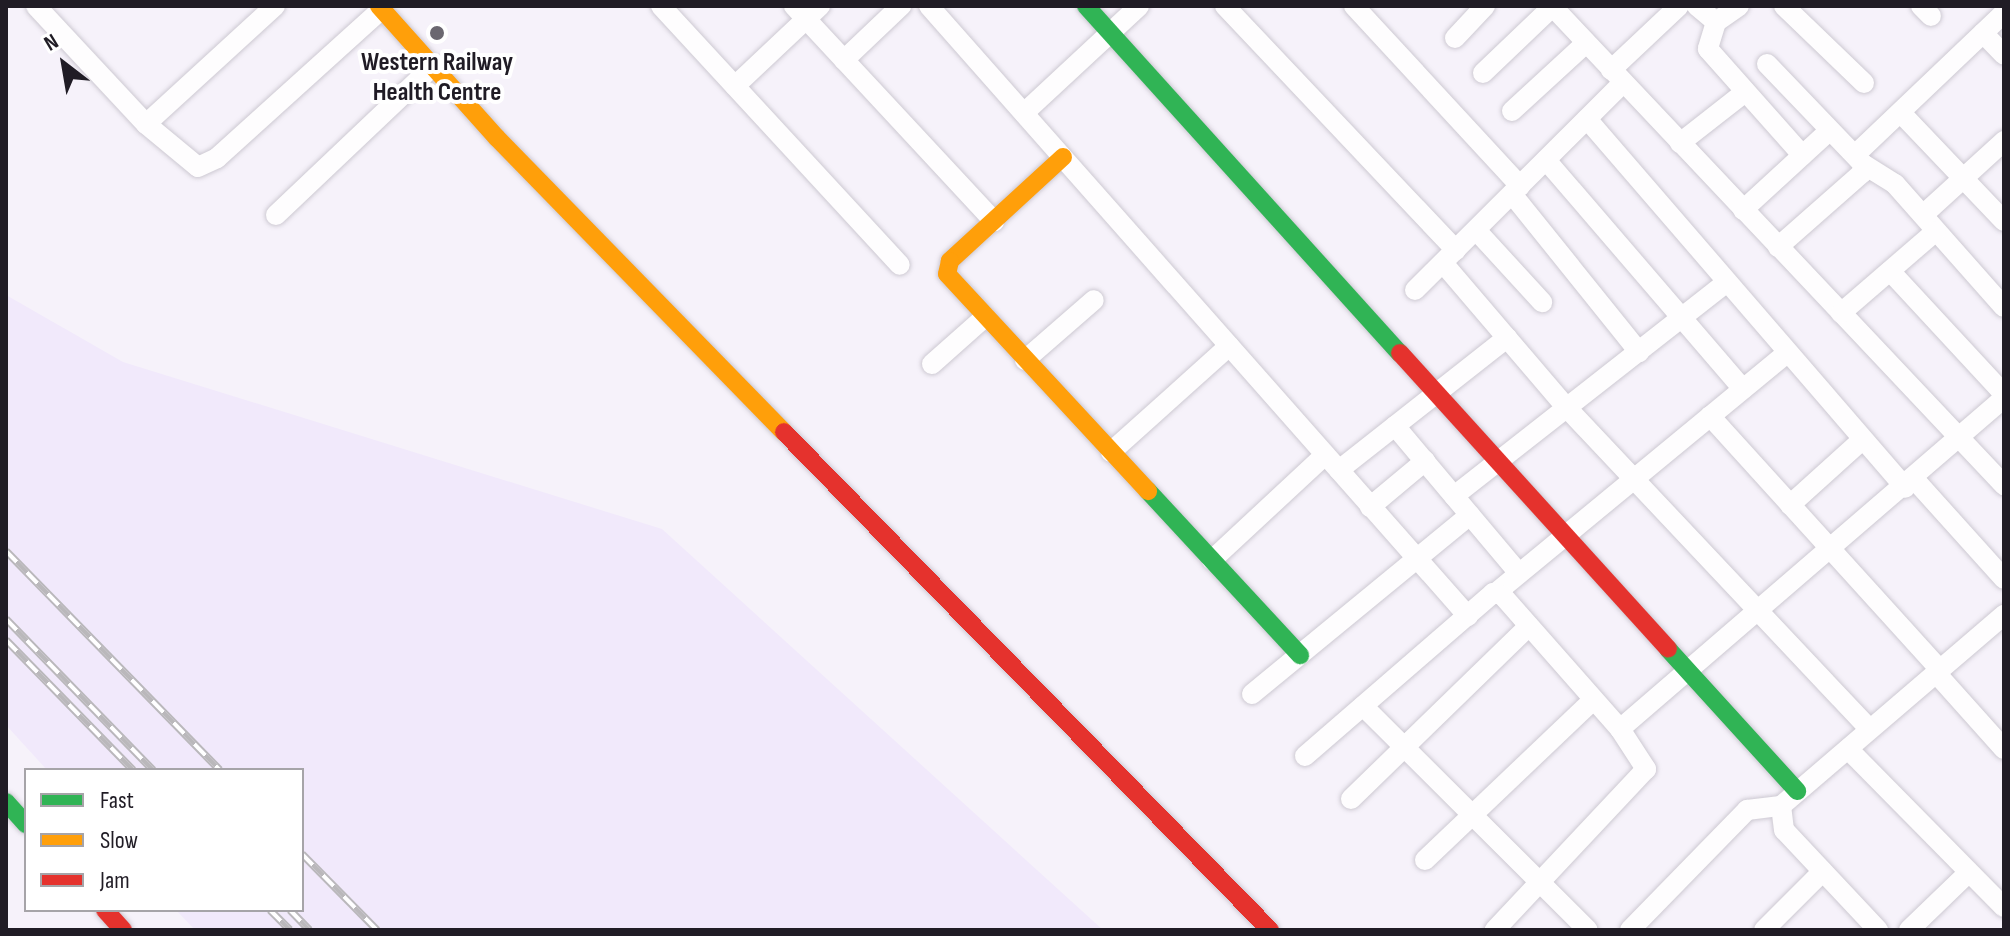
<!DOCTYPE html>
<html>
<head>
<meta charset="utf-8">
<style>
	body { margin:0 }
	#map { position:relative; width:2010px; height:936px; overflow:hidden; background:#f6f2fa; font-family:"Sofia Sans Condensed",sans-serif }
	div>[style] { position:absolute }
	.built>* { inset:0; background:#f1e9fb }
	.roads { filter:drop-shadow(0 0 2px #cdc9d2) drop-shadow(0 0 2px #cdc9d2) }
	.street>* { height:20px; margin:-10px; padding:0 10px; transform-origin:10px; border-radius:10px; background:#fefdfe }
	.fast>* { height:18px; margin:-9px; padding:0 9px; transform-origin:9px; border-radius:9px; background:#30b455 }
	.slow>* { height:18px; margin:-9px; padding:0 9px; transform-origin:9px; border-radius:9px; background:#ff9f0a }
	.jam>* { height:18px; margin:-9px; padding:0 9px; transform-origin:9px; border-radius:9px; background:#e5322d }
	.rail>* { height:8px; margin-top:-4px; transform-origin:0; background:repeating-linear-gradient(90deg,#fff 0 15px,#bab8bb 0 30px); box-sizing:border-box; border-block:2px solid #bab8bb }
	.dots>* { width:22px; height:22px; translate:-50% -50%; box-sizing:border-box; border:4px solid #fff; border-radius:50% }
	span { translate:-50% -50%; white-space:nowrap; text-align:center; line-height:1.15; -webkit-text-stroke:8px #fff; paint-order:stroke }
	.poi-label { font-size:26px; color:#201c25; font-weight:700 }
	.frame { position:absolute; inset:0; border:8px solid #201c25; pointer-events:none }
	.legend { position:absolute; left:24px; top:768px; width:280px; height:144px; box-sizing:border-box; background:#fff; border:2px solid #a6a4a8; margin:0; padding:10px 14px; list-style:none; font-size:24px; color:#201c25 }
	.legend li { display:flex; align-items:center; gap:16px; height:40px }
	.legend b { width:40px; border:2px solid #a6a4a8 }
	.north { position:absolute; left:24px; top:24px; width:80px; height:80px; -webkit-text-stroke:6px #fff; paint-order:stroke; rotate:329deg; font-size:22px; font-weight:700; line-height:32px; text-align:center; color:#201c25 }
	.north::after { content:''; display:block; margin:auto; width:28px; height:36px; background:#201c25; clip-path:polygon(50% 0,100% 100%,50% 72%,0 100%) }
</style>
</head>
<body>
<div id="map">
	<div class="built">
		<div style="clip-path:polygon(6px 295px,123px 362px,662px 529px,1103px 930px,195px 930px,176px 910px,302px 910px,302px 770px,47px 770px,6px 725px)"></div>
	</div>
	<div class="roads">
		<div class="street">
			<div style="left:36px;top:6px;width:161px;rotate:47deg"></div>
			<div style="left:146px;top:124px;width:67px;rotate:39.6deg"></div>
			<div style="left:198px;top:167px;width:21px;rotate:-25deg"></div>
			<div style="left:217px;top:158px;width:222px;rotate:-42.1deg"></div>
			<div style="left:661px;top:6px;width:352px;rotate:47.3deg"></div>
			<div style="left:794px;top:6px;width:294px;rotate:47.1deg"></div>
			<div style="left:929px;top:6px;width:814px;rotate:48.54deg"></div>
			<div style="left:1225px;top:6px;width:336px;rotate:46.6deg"></div>
			<div style="left:1354px;top:6px;width:245px;rotate:47.3deg"></div>
			<div style="left:1552px;top:6px;width:659px;rotate:46.66deg"></div>
			<div style="left:1697px;top:6px;width:25px;rotate:40deg"></div>
			<div style="left:1716px;top:22px;width:28px;rotate:-35deg"></div>
			<div style="left:1784px;top:6px;width:111px;rotate:43.9deg"></div>
			<div style="left:1921px;top:6px;width:14px;rotate:45deg"></div>
			<div style="left:1716px;top:22px;width:28px;rotate:107deg"></div>
			<div style="left:1708px;top:49px;width:142px;rotate:48.4deg"></div>
			<div style="left:1983px;top:33px;width:30px;rotate:46deg"></div>
			<div style="left:1455px;top:38px;width:44px;rotate:-46.8deg"></div>
			<div style="left:844px;top:60px;width:79px;rotate:-43.5deg"></div>
			<div style="left:1767px;top:64px;width:139px;rotate:46.2deg"></div>
			<div style="left:1863px;top:164px;width:9px;rotate:96deg"></div>
			<div style="left:1862px;top:173px;width:112px;rotate:138.6deg"></div>
			<div style="left:1611px;top:70px;width:93px;rotate:-43.3deg"></div>
			<div style="left:1483px;top:73px;width:97px;rotate:-43.7deg"></div>
			<div style="left:735px;top:86px;width:117px;rotate:-43.3deg"></div>
			<div style="left:1512px;top:111px;width:100px;rotate:-42.6deg"></div>
			<div style="left:1024px;top:113px;width:157px;rotate:-42.9deg"></div>
			<div style="left:1901px;top:113px;width:149px;rotate:46.4deg"></div>
			<div style="left:1587px;top:119px;width:487px;rotate:49.2deg"></div>
			<div style="left:146px;top:124px;width:175px;rotate:-42.5deg"></div>
			<div style="left:1680px;top:143px;width:83px;rotate:-38.1deg"></div>
			<div style="left:1856px;top:154px;width:204px;rotate:-43.6deg"></div>
			<div style="left:1546px;top:160px;width:302px;rotate:49.3deg"></div>
			<div style="left:1863px;top:164px;width:38px;rotate:32deg"></div>
			<div style="left:1895px;top:184px;width:164px;rotate:48.5deg"></div>
			<div style="left:1512px;top:194px;width:203px;rotate:51.2deg"></div>
			<div style="left:1743px;top:210px;width:117px;rotate:-42.6deg"></div>
			<div style="left:276px;top:215px;width:218px;rotate:-43.5deg"></div>
			<div style="left:1923px;top:215px;width:110px;rotate:-42.4deg"></div>
			<div style="left:1476px;top:230px;width:98px;rotate:47.5deg"></div>
			<div style="left:1443px;top:263px;width:191px;rotate:49.5deg"></div>
			<div style="left:1567px;top:408px;width:441px;rotate:46.7deg"></div>
			<div style="left:1890px;top:271px;width:168px;rotate:47.2deg"></div>
			<div style="left:1415px;top:290px;width:293px;rotate:-44.9deg"></div>
			<div style="left:1841px;top:313px;width:125px;rotate:-40.8deg"></div>
			<div style="left:1025px;top:360px;width:91px;rotate:-41deg"></div>
			<div style="left:932px;top:364px;width:71px;rotate:-41.6deg"></div>
			<div style="left:1710px;top:416px;width:343px;rotate:47.8deg"></div>
			<div style="left:1395px;top:426px;width:192px;rotate:49.9deg"></div>
			<div style="left:1111px;top:452px;width:159px;rotate:-41.9deg"></div>
			<div style="left:1339px;top:470px;width:214px;rotate:-38.2deg"></div>
			<div style="left:1915px;top:480px;width:133px;rotate:48deg"></div>
			<div style="left:1454px;top:496px;width:343px;rotate:-38.1deg"></div>
			<div style="left:1790px;top:505px;width:97px;rotate:-42.1deg"></div>
			<div style="left:1370px;top:507px;width:72px;rotate:-39.9deg"></div>
			<div style="left:1212px;top:560px;width:154px;rotate:-42.9deg"></div>
			<div style="left:1497px;top:592px;width:373px;rotate:-39.5deg"></div>
			<div style="left:1936px;top:673px;width:102px;rotate:48.2deg"></div>
			<div style="left:1252px;top:694px;width:282px;rotate:-39.4deg"></div>
			<div style="left:1363px;top:706px;width:317px;rotate:44.9deg"></div>
			<div style="left:1620px;top:729px;width:507px;rotate:-40.76deg"></div>
			<div style="left:1848px;top:749px;width:222px;rotate:45.4deg"></div>
			<div style="left:1305px;top:756px;width:249px;rotate:-40.9deg"></div>
			<div style="left:1493px;top:593px;width:9px;rotate:13deg"></div>
			<div style="left:1502px;top:595px;width:179px;rotate:48.6deg"></div>
			<div style="left:1620px;top:729px;width:48px;rotate:57deg"></div>
			<div style="left:1646px;top:769px;width:221px;rotate:133.2deg"></div>
			<div style="left:1351px;top:799px;width:248px;rotate:-44.2deg"></div>
			<div style="left:1425px;top:860px;width:231px;rotate:-43.6deg"></div>
			<div style="left:1630px;top:930px;width:168px;rotate:-45.7deg"></div>
			<div style="left:1747px;top:810px;width:34px;rotate:-7deg"></div>
			<div style="left:1764px;top:930px;width:83px;rotate:-45deg"></div>
			<div style="left:1878px;top:930px;width:137px;rotate:-133.2deg"></div>
			<div style="left:1784px;top:830px;width:24px;rotate:-97deg"></div>
			<div style="left:1781px;top:806px;width:294px;rotate:-40.6deg"></div>
			<div style="left:1909px;top:930px;width:83px;rotate:-44deg"></div>
		</div>
		<div class="fast">
			<div style="left:1086px;top:6px;width:468px;rotate:47.9deg"></div>
			<div style="left:1148px;top:491px;width:224px;rotate:47.2deg"></div>
			<div style="left:1668px;top:649px;width:192px;rotate:47.7deg"></div>
			<div style="left:6px;top:802px;width:30px;rotate:48deg"></div>
		</div>
		<div class="slow">
			<div style="left:379px;top:6px;width:177px;rotate:48.2deg"></div>
			<div style="left:497px;top:138px;width:411px;rotate:45.7deg"></div>
			<div style="left:1063px;top:157px;width:154px;rotate:137.4deg"></div>
			<div style="left:950px;top:261px;width:13px;rotate:103deg"></div>
			<div style="left:947px;top:274px;width:296px;rotate:47.2deg"></div>
		</div>
		<div class="jam">
			<div style="left:1400px;top:353px;width:399px;rotate:47.8deg"></div>
			<div style="left:784px;top:432px;width:696px;rotate:45.7deg"></div>
			<div style="left:105px;top:910px;width:27px;rotate:48deg"></div>
		</div>
	</div>
	<div class="rail">
		<div style="left:6px;top:551px;width:306px;rotate:45.7deg"></div>
		<div style="left:6px;top:619px;width:211px;rotate:45.8deg"></div>
		<div style="left:6px;top:640px;width:182px;rotate:45.7deg"></div>
		<div style="left:302px;top:854px;width:107px;rotate:45.4deg"></div>
		<div style="left:270px;top:910px;width:28px;rotate:45deg"></div>
		<div style="left:290px;top:910px;width:28px;rotate:46deg"></div>
	</div>
	<div class="dots">
		<div style="left:437px;top:33px;background:#6b6770"></div>
	</div>
	<div class="poi-label">
		<span style="left:437px;top:78px">Western Railway<br>Health Centre</span>
	</div>
	<div class="frame"></div>
	<ul class="legend">
	<li><b style="height:10px;background:#30b455"></b>Fast</li>
	<li><b style="height:10px;background:#ff9f0a"></b>Slow</li>
	<li><b style="height:10px;background:#e5322d"></b>Jam</li>
	</ul>
	<div class="north">N</div>
</div>
</body>
</html>
